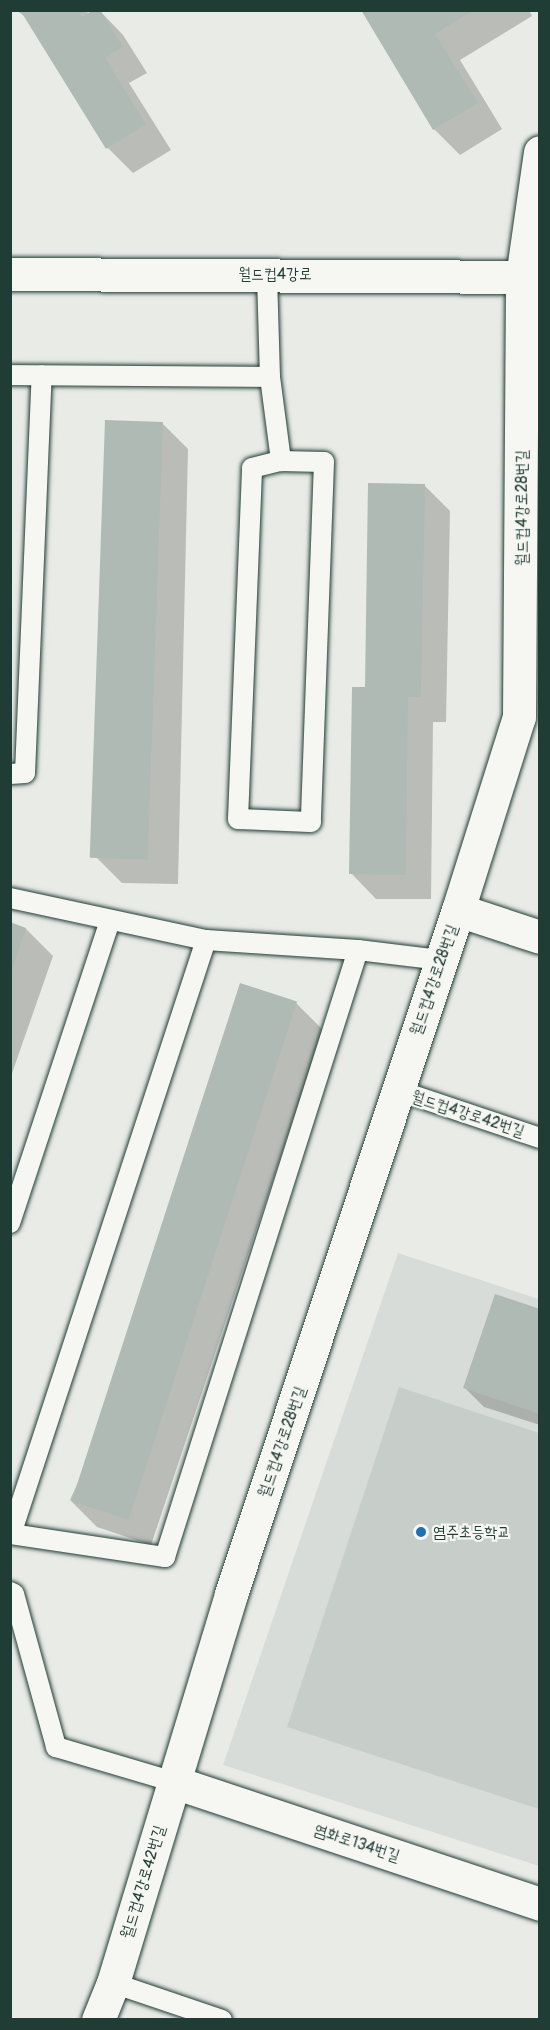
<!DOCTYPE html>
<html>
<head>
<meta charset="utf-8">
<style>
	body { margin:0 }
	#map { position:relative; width:550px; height:2030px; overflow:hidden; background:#e9ebe7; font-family:Pangolin,"Poor Story",sans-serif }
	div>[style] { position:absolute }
	.built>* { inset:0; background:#d8dcd8 }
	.green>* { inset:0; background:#c7cec9 }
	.shadow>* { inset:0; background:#0003 }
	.building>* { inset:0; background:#b0bab5; transform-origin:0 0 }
	.roads { filter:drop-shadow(0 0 2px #1f3d34) drop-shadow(0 0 2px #1f3d34) }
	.lane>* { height:20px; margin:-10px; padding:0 10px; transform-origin:10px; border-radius:10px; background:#f6f6f2 }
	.street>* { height:33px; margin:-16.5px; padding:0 16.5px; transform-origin:16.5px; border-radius:16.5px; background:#f6f6f2 }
	.secondary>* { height:33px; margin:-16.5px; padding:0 16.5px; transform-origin:16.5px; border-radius:16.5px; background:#f6f6f2 }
	.dots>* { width:16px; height:16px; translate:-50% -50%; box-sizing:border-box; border:3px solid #f6f6f2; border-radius:50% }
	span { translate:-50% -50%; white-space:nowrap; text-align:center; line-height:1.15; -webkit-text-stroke:4.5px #f6f6f2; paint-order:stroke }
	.street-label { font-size:16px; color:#1f3d34 }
	.poi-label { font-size:16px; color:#1f3d34 }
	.left { translate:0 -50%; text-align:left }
	.frame { position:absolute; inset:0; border:12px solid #1f3d34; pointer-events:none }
</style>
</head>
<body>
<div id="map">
	<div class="built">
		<div style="clip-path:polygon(398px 1253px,539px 1299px,539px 1866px,223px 1765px)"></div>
	</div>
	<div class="green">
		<div style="clip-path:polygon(399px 1387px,539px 1433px,539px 1809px,287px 1727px)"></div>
	</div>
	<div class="shadow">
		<div style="clip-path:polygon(16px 10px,86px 10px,89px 15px,99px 10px,123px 35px,147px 73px,129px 83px,171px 150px,133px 173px,108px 148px,27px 18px)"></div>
		<div style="clip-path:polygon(362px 10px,529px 10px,532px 16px,460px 60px,502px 129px,460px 155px,434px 129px)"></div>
		<div style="clip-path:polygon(162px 423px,188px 449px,178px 884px,122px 883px,97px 858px)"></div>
		<div style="clip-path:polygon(424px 485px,450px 511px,446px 722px,433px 722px,431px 899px,376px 899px,351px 873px)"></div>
		<div style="clip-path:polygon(10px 924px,26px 929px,53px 956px,10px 1079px)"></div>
		<div style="clip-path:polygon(296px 1003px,323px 1030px,151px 1545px,97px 1527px,70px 1500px)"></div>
		<div style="clip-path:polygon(540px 1310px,540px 1425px,484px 1407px,465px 1388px)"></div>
	</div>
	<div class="building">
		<div style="clip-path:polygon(20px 10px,78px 10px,82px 17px,93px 10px,100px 10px,123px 47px,105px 58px,146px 124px,106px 149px)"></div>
		<div style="clip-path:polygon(361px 10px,474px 10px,435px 34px,478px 103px,433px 130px)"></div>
		<div style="left:105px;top:420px;width:58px;height:438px;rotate:2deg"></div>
		<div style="clip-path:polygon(368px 483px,425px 484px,421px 697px,408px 697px,406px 875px,349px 874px,352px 687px,365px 687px)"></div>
		<div style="clip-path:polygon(10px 922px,26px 928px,11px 973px,10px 973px)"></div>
		<div style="left:240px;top:983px;width:60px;height:545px;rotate:18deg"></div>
		<div style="clip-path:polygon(495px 1294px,540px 1309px,540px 1414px,463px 1388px)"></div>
	</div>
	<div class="roads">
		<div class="lane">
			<div style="left:10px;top:375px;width:260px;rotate:0.4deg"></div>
			<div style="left:270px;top:377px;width:103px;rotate:-91.7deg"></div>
			<div style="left:270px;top:377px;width:85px;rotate:82.5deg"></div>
			<div style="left:281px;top:461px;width:43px;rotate:1.3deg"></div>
			<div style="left:324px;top:462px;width:360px;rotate:92.1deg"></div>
			<div style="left:311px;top:822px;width:73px;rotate:-177.6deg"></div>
			<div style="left:238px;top:819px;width:351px;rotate:-87.7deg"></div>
			<div style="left:252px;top:468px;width:30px;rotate:-14deg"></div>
			<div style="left:10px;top:774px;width:15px;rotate:-4deg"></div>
			<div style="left:25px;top:773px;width:398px;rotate:-87.6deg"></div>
			<div style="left:10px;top:898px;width:200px;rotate:12.1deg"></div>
			<div style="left:206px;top:940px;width:152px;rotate:3.8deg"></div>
			<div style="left:358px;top:950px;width:84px;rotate:6.9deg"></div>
			<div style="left:206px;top:940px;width:625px;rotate:108.17deg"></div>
			<div style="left:11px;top:1534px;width:156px;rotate:8.5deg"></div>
			<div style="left:165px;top:1557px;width:637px;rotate:-72.36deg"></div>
			<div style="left:397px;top:1090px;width:151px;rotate:18.6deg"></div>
			<div style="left:10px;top:1223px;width:319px;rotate:-71.7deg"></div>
			<div style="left:10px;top:1592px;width:4px;rotate:27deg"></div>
			<div style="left:14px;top:1594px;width:159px;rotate:74.6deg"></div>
			<div style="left:56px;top:1747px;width:123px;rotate:16.5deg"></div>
			<div style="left:113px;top:1983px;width:115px;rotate:18.7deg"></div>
		</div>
		<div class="street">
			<div style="left:458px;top:910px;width:86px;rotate:18.2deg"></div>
			<div style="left:174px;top:1782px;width:386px;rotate:18.4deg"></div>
			<div style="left:98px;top:2020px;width:40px;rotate:-68deg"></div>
			<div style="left:113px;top:1983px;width:407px;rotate:-73.1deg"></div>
			<div style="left:231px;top:1594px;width:721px;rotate:-71.64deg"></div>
			<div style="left:458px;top:910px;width:202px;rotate:-72.5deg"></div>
			<div style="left:519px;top:717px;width:440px;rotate:-89.6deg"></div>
			<div style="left:522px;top:277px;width:126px;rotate:-81.8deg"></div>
		</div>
		<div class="secondary">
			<div style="left:10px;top:274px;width:530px;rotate:0.32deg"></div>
		</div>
	</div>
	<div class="dots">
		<div style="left:421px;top:1532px;background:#1f6fb2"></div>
	</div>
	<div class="street-label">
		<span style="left:275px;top:274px">월드컵4강로</span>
		<span style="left:522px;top:508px;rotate:-90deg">월드컵4강로28번길</span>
		<span style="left:434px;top:980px;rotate:-71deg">월드컵4강로28번길</span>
		<span style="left:468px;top:1114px;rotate:18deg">월드컵4강로42번길</span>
		<span style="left:282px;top:1442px;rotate:-71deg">월드컵4강로28번길</span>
		<span style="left:357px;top:1843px;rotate:18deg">염화로134번길</span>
		<span style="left:143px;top:1882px;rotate:-73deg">월드컵4강로42번길</span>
	</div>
	<div class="poi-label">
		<span class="left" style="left:433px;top:1532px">염주초등학교</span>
	</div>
	<div class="frame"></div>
</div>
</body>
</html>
